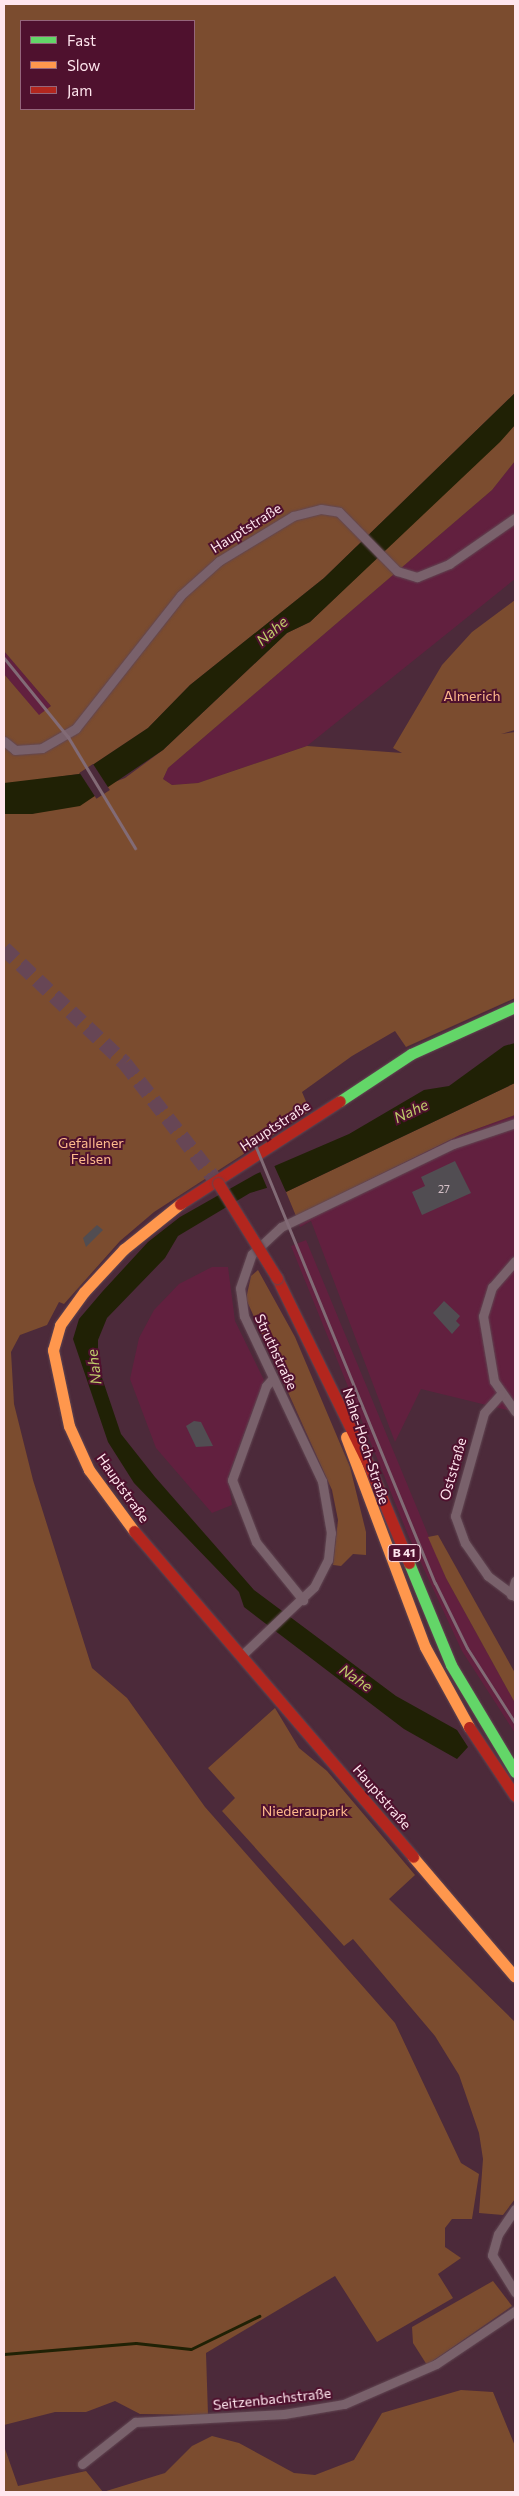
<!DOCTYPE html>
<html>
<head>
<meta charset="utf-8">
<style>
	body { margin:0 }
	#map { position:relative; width:519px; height:2496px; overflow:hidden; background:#4c2a3a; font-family:Commissioner,sans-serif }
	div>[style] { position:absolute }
	.built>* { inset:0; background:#62203f }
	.green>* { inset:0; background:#7b4c2f }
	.water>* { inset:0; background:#202105 }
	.pier>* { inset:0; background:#4c2a3a; transform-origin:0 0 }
	.stream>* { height:3px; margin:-1.5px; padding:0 1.5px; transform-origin:1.5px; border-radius:1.5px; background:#202105 }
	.building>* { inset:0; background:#514d52 }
	.primary-tunnel>* { height:15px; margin-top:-7.5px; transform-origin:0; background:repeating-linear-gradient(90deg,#674655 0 15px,transparent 0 23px) }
	.roads { filter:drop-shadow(0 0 1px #614652) drop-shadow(0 0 1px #614652) }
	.street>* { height:9px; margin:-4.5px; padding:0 4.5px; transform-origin:4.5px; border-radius:4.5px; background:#79616b }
	.fast>* { height:11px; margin:-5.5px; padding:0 5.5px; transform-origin:5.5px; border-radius:5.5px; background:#63d668 }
	.slow>* { height:11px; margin:-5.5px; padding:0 5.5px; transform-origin:5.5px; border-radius:5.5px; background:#ff974d }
	.jam>* { height:11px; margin:-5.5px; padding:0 5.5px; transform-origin:5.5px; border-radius:5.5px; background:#b3261e }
	.rail>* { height:3px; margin:-1.5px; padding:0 1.5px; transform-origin:1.5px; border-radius:1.5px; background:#826b76 }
	.bridges { filter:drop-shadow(0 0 1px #614652) drop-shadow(0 0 1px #614652) }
	.jam-bridge>* { height:11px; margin:-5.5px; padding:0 5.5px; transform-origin:5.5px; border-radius:5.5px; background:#b3261e }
	span { translate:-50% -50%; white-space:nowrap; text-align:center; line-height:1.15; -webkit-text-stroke:4px #4f112e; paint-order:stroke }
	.number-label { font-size:11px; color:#d4c0c7 }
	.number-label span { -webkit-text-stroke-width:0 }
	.shield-label span { padding:1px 4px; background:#4f112e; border:1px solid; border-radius:4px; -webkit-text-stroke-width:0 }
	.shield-label { font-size:12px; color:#ffe6ee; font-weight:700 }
	.street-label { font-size:14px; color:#ffe6ee }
	.park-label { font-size:14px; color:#feba8c }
	.water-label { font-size:15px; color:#bfcc6a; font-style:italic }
	.frame { position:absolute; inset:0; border:5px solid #ffe6ee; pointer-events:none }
	.legend { position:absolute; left:20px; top:20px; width:175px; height:90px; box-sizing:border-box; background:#4f112e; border:1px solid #95667b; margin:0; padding:6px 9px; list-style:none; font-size:15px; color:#ffe6ee }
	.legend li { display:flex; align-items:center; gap:10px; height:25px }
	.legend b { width:25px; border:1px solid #95667b }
</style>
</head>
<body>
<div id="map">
	<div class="built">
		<div style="clip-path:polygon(515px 461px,515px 579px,307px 746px,198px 783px,172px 785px,163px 779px,168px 768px,492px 490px)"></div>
		<div style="clip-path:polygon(4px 651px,51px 706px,39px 716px,4px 674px)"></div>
		<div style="clip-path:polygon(515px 1115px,515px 1412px,421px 1389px,395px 1442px,311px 1221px,300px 1227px,296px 1216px,460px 1135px)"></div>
		<div style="clip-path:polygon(306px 1240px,446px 1578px,515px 1703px,515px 1733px,462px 1651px,409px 1537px,291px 1246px)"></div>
		<div style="clip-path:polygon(212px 1267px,228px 1267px,235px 1321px,264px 1380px,228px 1477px,232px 1505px,212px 1513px,156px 1448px,130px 1379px,139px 1338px,154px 1310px,179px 1284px)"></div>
	</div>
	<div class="green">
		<div style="clip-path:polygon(evenodd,4px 4px,515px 4px,515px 393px,324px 578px,190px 685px,148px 728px,79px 774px,15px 783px,4px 783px,4px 674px,39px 715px,51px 706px,4px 651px,4px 4px,21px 21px,194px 21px,194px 109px,21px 109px,21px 21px)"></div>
		<div style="clip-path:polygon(515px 425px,515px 461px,492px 490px,168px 768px,163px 779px,172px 785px,198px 783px,307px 746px,402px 753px,393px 748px,442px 665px,472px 632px,515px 600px,515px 730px,501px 734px,515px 732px,515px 998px,406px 1047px,395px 1031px,352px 1056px,302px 1092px,310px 1111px,154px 1212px,120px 1241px,64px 1304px,59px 1302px,47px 1325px,20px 1335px,11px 1352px,14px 1404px,33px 1480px,92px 1668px,127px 1698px,205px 1807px,395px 2023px,461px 2163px,479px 2174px,472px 2219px,452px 2219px,445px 2228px,445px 2247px,461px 2258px,438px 2274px,453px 2298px,377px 2342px,335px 2276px,206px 2353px,208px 2415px,140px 2414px,115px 2401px,86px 2412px,55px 2412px,4px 2425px,4px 814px,32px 814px,125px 778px,163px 750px,287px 633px,310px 622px)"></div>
		<div style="clip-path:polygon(515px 1083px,515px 1115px,460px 1135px,296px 1216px,286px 1192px)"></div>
		<div style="clip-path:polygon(258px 1270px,295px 1337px,350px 1467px,366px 1532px,366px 1555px,353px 1554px,341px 1566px,333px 1565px,338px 1520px,332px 1490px,246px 1299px,251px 1276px)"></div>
		<div style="clip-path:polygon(438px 1535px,515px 1673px,515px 1703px,446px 1578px,428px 1537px)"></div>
		<div style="clip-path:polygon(275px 1708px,299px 1748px,327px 1771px,415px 1875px,389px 1899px,515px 2022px,515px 2199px,503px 2215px,479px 2213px,483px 2159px,479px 2133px,459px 2075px,435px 2036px,353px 1939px,344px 1946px,222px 1811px,235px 1798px,208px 1768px)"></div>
		<div style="clip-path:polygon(493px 2281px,512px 2306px,427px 2365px,413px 2343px,412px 2327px)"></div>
		<div style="clip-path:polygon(461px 2390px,493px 2392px,515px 2446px,515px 2492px,4px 2492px,4px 2446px,18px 2486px,86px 2471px,103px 2492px,165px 2473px,192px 2446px,212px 2436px,239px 2443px,294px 2473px,315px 2475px,354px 2460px,382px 2413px)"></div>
	</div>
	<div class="water">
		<div style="clip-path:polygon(515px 393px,515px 425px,500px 442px,310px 622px,287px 633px,163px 750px,80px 806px,32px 814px,4px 814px,4px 783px,79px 774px,148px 728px,190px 685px,324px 578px)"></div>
		<div style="clip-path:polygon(515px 1043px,515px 1083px,286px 1192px,280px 1184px,250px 1193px,178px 1236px,165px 1258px,107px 1318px,98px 1340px,98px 1366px,121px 1434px,155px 1477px,254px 1590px,396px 1696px,457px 1730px,468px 1747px,457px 1759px,404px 1729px,244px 1607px,239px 1592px,134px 1483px,108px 1442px,73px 1339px,79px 1319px,102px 1292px,148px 1242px,180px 1217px,256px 1174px,349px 1134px,424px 1090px,449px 1086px,504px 1046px)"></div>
	</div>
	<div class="pier">
		<div style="left:93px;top:764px;width:31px;height:16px;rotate:57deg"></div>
		<div style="clip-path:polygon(273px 1163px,286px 1192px,286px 1194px,279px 1187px,268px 1190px,259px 1169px)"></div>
	</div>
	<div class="stream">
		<div style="left:4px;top:2354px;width:132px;rotate:-4.8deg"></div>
		<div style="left:136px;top:2343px;width:55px;rotate:6.2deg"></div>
		<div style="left:191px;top:2349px;width:76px;rotate:-25.9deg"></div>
	</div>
	<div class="building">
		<div style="clip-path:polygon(455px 1161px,471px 1193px,422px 1215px,412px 1192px,425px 1186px,421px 1177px)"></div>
		<div style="clip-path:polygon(97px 1225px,103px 1230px,86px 1247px,83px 1238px)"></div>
		<div style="clip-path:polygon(444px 1301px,460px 1316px,456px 1321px,460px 1325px,452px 1334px,433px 1313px)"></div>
		<div style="clip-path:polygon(194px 1421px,201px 1422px,213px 1446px,196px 1447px,186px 1426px)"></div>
	</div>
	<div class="primary-tunnel">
		<div style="left:4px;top:948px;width:167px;rotate:43.5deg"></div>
		<div style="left:125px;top:1063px;width:152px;rotate:52.2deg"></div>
	</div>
	<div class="roads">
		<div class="street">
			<div style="left:4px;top:741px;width:14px;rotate:39deg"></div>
			<div style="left:15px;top:750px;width:27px;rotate:-4deg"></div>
			<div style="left:42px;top:748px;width:39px;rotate:-30deg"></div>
			<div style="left:76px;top:728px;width:169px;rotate:-51.7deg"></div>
			<div style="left:181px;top:595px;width:51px;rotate:-41.8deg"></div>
			<div style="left:219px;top:561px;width:87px;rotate:-31.3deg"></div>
			<div style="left:293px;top:516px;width:29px;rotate:-14deg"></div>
			<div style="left:321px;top:509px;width:18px;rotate:9deg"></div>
			<div style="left:339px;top:512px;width:83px;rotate:45.5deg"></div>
			<div style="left:397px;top:571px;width:21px;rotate:17deg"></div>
			<div style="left:417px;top:577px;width:35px;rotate:-22deg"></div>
			<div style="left:449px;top:564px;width:80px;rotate:-34.9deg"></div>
			<div style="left:515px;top:1261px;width:35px;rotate:131deg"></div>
			<div style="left:492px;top:1287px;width:30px;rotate:107deg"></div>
			<div style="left:483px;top:1316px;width:66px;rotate:80.4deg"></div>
			<div style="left:494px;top:1381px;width:37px;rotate:55deg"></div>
			<div style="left:273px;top:1378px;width:11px;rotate:131deg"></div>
			<div style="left:266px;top:1386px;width:100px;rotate:109.9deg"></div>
			<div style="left:232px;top:1480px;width:66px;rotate:68.8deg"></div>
			<div style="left:256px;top:1542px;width:75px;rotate:51deg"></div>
			<div style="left:501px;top:1394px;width:25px;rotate:132deg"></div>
			<div style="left:484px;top:1413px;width:107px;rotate:105.7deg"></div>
			<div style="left:455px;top:1516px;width:29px;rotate:70deg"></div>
			<div style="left:465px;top:1543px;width:40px;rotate:55.1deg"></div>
			<div style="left:488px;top:1576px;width:34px;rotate:37deg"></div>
			<div style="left:511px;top:1595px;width:15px;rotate:-74deg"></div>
			<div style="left:241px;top:1656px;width:100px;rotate:-43.4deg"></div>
			<div style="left:314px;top:1587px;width:30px;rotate:-63deg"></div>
			<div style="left:328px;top:1560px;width:27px;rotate:-84deg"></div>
			<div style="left:331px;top:1533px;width:53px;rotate:-99.8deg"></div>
			<div style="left:322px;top:1481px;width:183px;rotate:-115.3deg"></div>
			<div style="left:244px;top:1316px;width:28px;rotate:-98deg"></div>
			<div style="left:240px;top:1288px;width:36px;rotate:-71deg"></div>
			<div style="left:252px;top:1254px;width:40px;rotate:-43deg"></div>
			<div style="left:281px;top:1227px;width:191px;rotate:-25.8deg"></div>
			<div style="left:453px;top:1144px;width:65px;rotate:-18.7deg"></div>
			<div style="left:515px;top:2209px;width:30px;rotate:124deg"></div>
			<div style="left:498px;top:2234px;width:22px;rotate:106deg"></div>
			<div style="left:492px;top:2255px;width:44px;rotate:58.1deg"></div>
			<div style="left:82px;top:2464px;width:68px;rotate:-38.4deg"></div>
			<div style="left:135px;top:2422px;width:149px;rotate:-3.1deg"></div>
			<div style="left:284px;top:2414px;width:61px;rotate:-9.5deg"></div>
			<div style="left:344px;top:2404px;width:100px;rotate:-23.5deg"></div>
			<div style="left:436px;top:2364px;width:95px;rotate:-33.9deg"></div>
		</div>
		<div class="fast">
			<div style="left:340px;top:1101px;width:85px;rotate:-33.5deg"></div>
			<div style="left:411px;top:1054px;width:114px;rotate:-24.3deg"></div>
			<div style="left:409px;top:1563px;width:110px;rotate:67.6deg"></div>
			<div style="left:451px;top:1665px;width:125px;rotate:59.1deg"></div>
		</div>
		<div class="slow">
			<div style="left:346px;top:1437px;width:224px;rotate:69.4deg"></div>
			<div style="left:425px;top:1647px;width:91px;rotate:61.2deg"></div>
			<div style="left:134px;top:1531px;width:76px;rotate:-126.4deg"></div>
			<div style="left:89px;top:1470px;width:48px;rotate:-114.4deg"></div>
			<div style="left:69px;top:1426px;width:78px;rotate:-101.9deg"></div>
			<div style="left:53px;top:1350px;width:26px;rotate:-74deg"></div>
			<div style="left:60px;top:1325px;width:41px;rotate:-54deg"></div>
			<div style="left:84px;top:1292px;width:59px;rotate:-47.1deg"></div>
			<div style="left:124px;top:1249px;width:72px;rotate:-38.8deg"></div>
			<div style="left:413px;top:1857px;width:157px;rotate:49.6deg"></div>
		</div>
		<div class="jam">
			<div style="left:180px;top:1204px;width:190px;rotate:-32.8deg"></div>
			<div style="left:277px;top:1278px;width:209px;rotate:63.9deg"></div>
			<div style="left:369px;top:1466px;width:105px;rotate:67.6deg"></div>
			<div style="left:134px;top:1531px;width:429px;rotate:49.4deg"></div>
			<div style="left:469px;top:1727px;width:83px;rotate:56.3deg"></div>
		</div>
	</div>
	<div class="rail">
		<div style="left:4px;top:658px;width:102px;rotate:51deg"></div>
		<div style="left:68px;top:737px;width:130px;rotate:58.9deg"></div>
		<div style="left:253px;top:1140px;width:479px;rotate:67.7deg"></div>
		<div style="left:435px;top:1583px;width:72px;rotate:63.8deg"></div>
		<div style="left:467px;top:1648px;width:89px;rotate:57.4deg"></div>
	</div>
	<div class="bridges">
		<div class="jam-bridge">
			<div style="left:218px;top:1183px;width:112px;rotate:58.2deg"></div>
		</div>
	</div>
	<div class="number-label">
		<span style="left:444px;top:1189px">27</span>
	</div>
	<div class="shield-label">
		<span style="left:404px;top:1553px">B 41</span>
	</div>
	<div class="street-label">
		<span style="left:246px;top:528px;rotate:-32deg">Hauptstraße</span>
		<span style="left:275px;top:1126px;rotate:-33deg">Hauptstraße</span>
		<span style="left:276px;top:1352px;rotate:65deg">Struthstraße</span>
		<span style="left:366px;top:1446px;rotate:72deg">Nahe-Hoch-Straße</span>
		<span style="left:453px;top:1469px;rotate:-74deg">Oststraße</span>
		<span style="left:123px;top:1488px;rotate:55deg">Hauptstraße</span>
		<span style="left:382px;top:1797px;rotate:49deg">Hauptstraße</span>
		<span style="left:272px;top:2399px;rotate:-6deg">Seitzenbachstraße</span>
	</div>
	<div class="park-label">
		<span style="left:472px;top:696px">Almerich</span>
		<span style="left:91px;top:1151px">Gefallener<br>Felsen</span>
		<span style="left:305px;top:1811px">Niederaupark</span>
	</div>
	<div class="water-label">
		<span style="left:272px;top:631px;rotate:-41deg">Nahe</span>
		<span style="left:411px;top:1111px;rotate:-25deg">Nahe</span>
		<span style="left:94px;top:1367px;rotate:-97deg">Nahe</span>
		<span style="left:356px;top:1678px;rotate:34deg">Nahe</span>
	</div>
	<div class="frame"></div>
	<ul class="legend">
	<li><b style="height:6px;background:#63d668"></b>Fast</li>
	<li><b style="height:6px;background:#ff974d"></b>Slow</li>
	<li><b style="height:6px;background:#b3261e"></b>Jam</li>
	</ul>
</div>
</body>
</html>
